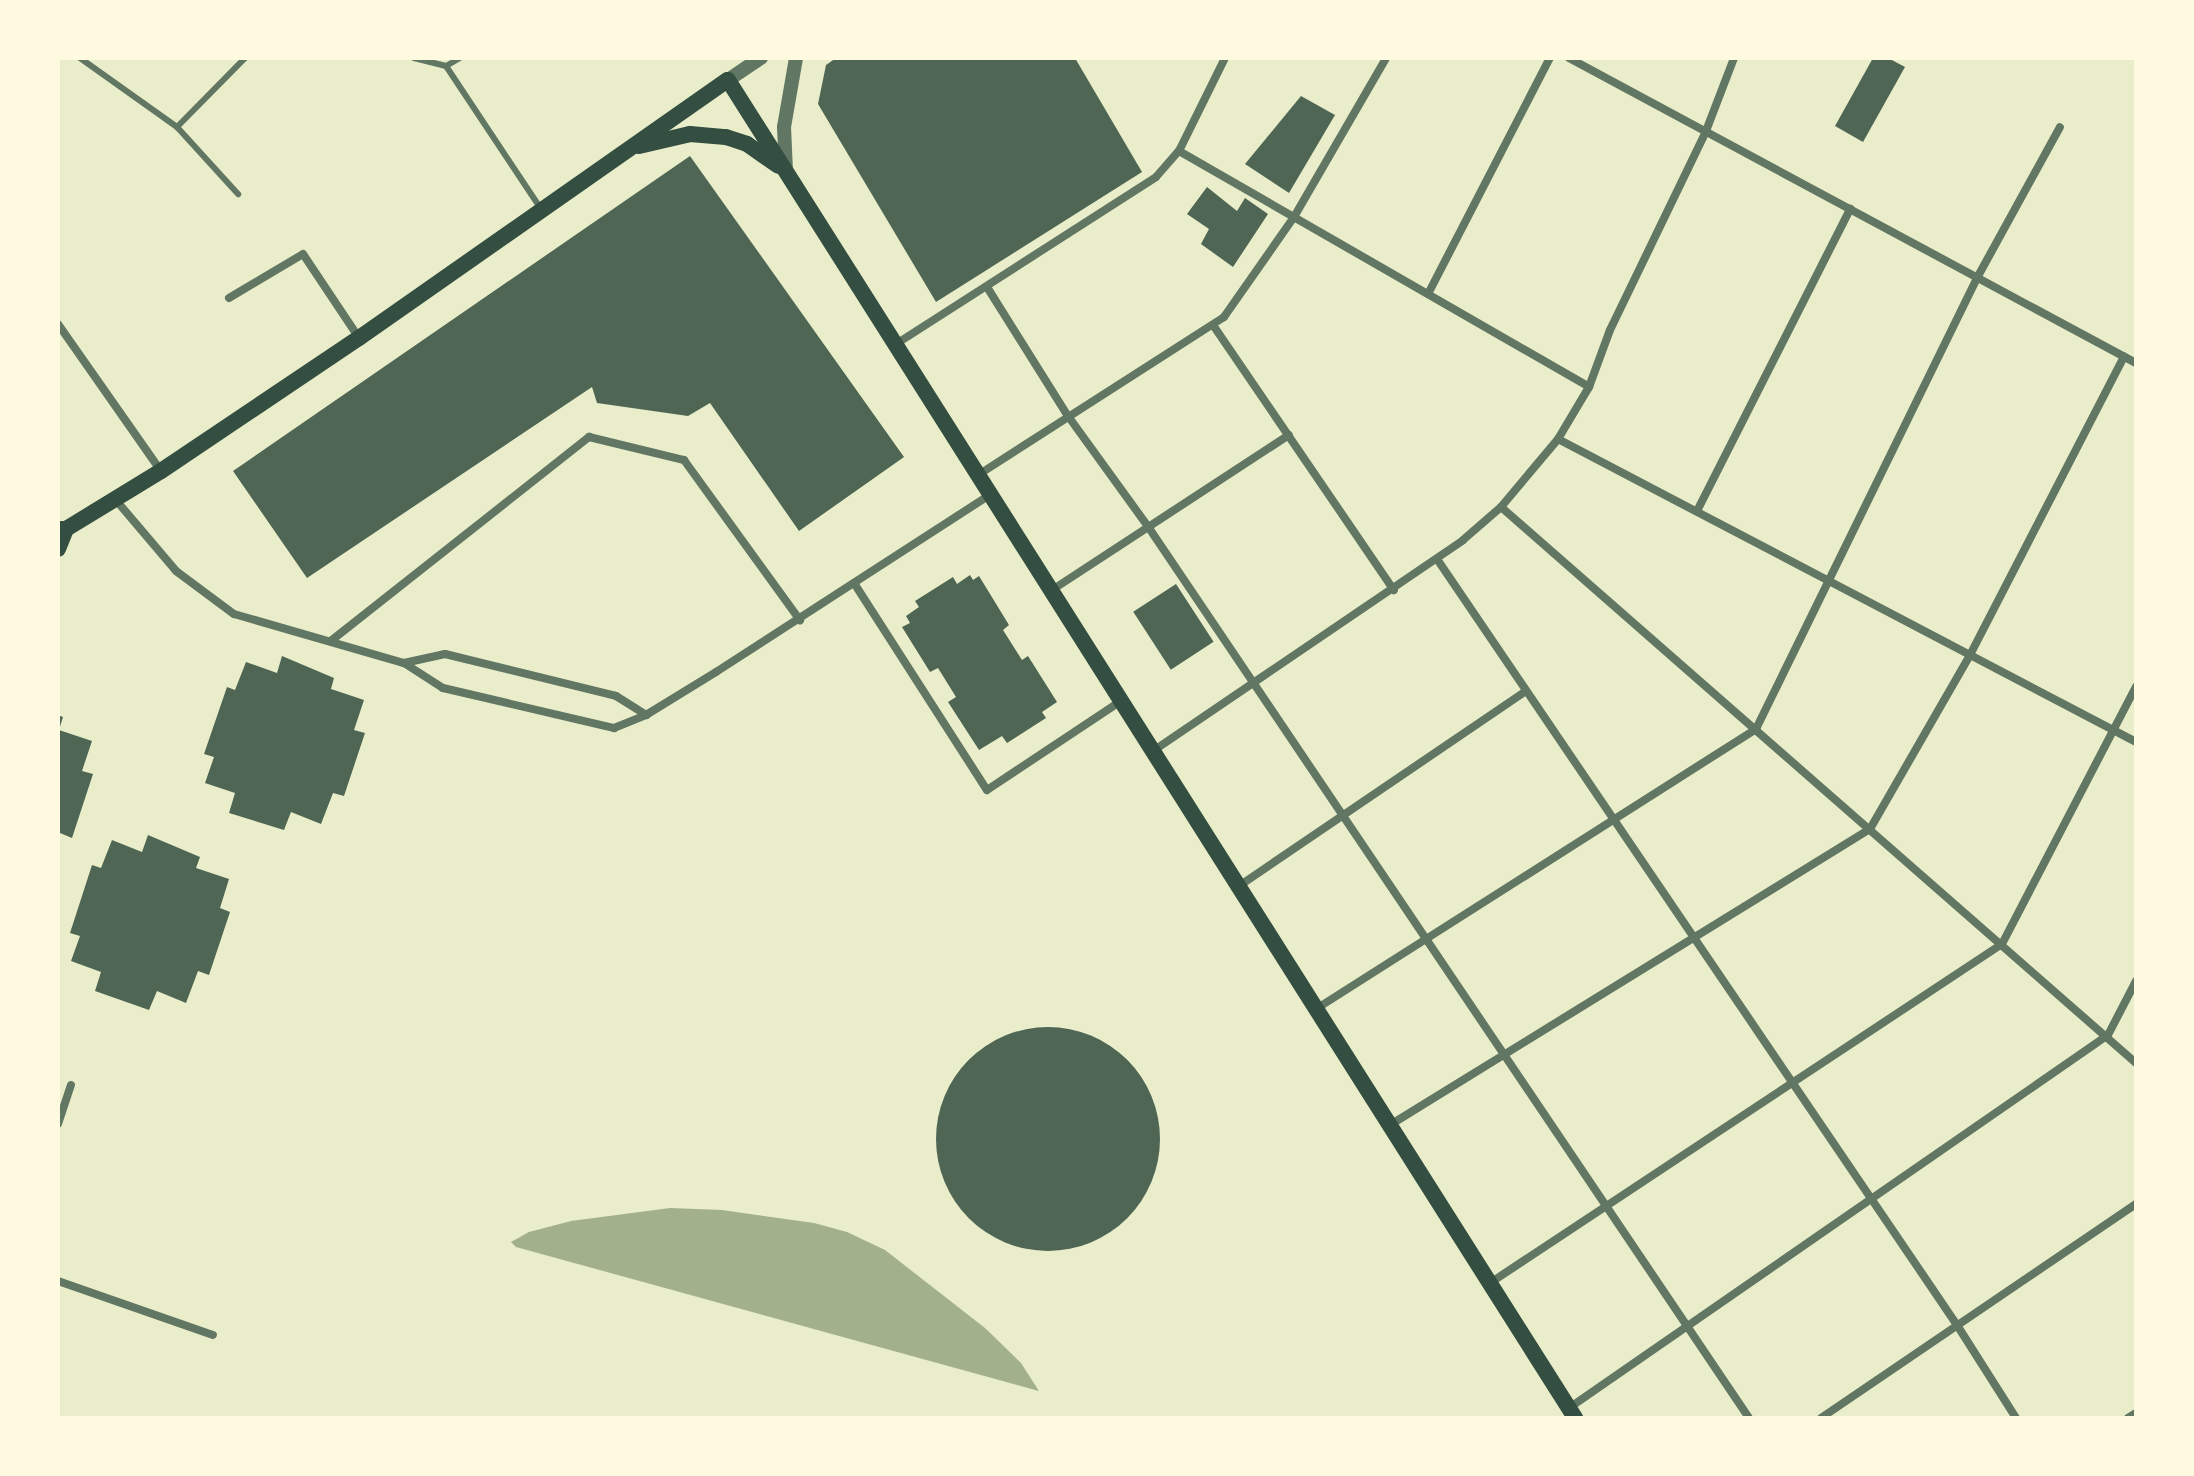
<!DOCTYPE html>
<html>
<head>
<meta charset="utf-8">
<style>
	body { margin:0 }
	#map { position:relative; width:2194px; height:1476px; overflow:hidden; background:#e9edc9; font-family:"Archivo Narrow",sans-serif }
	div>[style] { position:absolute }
	.water>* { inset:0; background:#a3b18a }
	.building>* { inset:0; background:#4f6655; transform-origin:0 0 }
	.round { border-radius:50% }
	.service>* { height:6px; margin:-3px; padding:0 3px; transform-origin:3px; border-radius:3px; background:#617663 }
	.minor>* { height:8px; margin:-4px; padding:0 4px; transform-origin:4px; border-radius:4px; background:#617663 }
	.tertiary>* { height:14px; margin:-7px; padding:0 7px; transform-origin:7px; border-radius:7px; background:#617663 }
	.secondary>* { height:16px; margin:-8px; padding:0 8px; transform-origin:8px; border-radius:8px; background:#344e41 }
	span { translate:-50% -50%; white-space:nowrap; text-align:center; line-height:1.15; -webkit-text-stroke:6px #fefae0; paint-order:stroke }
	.frame { position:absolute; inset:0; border:60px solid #fefae0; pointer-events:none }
</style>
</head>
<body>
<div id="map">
	<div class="water">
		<div style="clip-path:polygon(670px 1208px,722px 1210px,814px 1223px,847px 1232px,885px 1250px,985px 1328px,1021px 1363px,1039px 1391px,516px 1247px,511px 1242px,529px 1232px,571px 1221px)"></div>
	</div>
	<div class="building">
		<div style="clip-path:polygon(836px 58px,1075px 58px,1142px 172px,936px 302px,818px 104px,826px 65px)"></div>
		<div style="clip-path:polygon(1873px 58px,1888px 58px,1905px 67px,1863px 142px,1835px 126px)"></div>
		<div style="clip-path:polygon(1301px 96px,1335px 115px,1289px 193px,1245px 164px)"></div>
		<div style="clip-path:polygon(690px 156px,904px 457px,799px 531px,710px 403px,688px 416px,597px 403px,592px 387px,307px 578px,233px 471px)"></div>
		<div style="clip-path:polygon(1207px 187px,1237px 211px,1245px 198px,1268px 214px,1233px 267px,1201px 244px,1209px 229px,1187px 214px)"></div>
		<div style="clip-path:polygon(970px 575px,973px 580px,979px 576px,1009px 625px,1003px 630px,1022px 660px,1028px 656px,1057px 702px,1042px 712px,1046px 718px,1007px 743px,1002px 736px,979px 750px,948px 702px,956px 697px,938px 668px,930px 672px,902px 627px,910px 623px,906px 616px,919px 607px,915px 601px,953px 577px,957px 584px)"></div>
		<div style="left:1176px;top:584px;width:69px;height:51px;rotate:57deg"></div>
		<div style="clip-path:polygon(282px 656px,334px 678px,331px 689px,364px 700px,354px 730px,365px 733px,344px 796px,333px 793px,321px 824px,291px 812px,284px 830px,229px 813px,235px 793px,205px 783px,214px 757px,204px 754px,227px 687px,235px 690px,246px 662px,277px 673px)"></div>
		<div style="clip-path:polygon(58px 715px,63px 717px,59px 730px,92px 741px,82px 771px,93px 774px,72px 838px,60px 833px,58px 839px)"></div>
		<div style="clip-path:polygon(148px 835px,200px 857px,196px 868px,229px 879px,220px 908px,230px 912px,209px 975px,198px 971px,186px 1003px,157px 991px,149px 1010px,95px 991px,101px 972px,71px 961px,80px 936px,70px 933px,92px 865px,101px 868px,112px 840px,142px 852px)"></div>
		<div class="round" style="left:936px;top:1027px;width:224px;height:224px"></div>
	</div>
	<div class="service">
		<div style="left:80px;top:58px;width:119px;rotate:35.4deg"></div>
		<div style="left:177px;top:127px;width:97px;rotate:-45.4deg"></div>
		<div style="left:414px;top:58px;width:33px;rotate:14deg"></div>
		<div style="left:446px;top:66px;width:16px;rotate:-30deg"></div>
		<div style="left:446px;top:66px;width:172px;rotate:56.4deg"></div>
		<div style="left:177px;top:127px;width:91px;rotate:47.7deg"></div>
	</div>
	<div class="minor">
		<div style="left:1569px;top:58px;width:644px;rotate:28.28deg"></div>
		<div style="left:1179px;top:151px;width:473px;rotate:29.9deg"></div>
		<div style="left:987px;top:287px;width:152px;rotate:57.9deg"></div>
		<div style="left:1068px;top:416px;width:138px;rotate:54.1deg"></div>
		<div style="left:1149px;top:528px;width:1073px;rotate:56.01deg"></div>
		<div style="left:1428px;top:294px;width:266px;rotate:-62.7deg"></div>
		<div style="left:229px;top:298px;width:86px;rotate:-30.7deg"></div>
		<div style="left:303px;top:254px;width:101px;rotate:56.3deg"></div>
		<div style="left:58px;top:324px;width:179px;rotate:55deg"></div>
		<div style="left:1213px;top:325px;width:321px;rotate:55.7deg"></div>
		<div style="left:896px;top:344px;width:309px;rotate:-32.7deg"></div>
		<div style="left:1156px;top:177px;width:35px;rotate:-49deg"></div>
		<div style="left:1179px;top:151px;width:104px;rotate:-63.7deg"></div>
		<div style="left:1558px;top:439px;width:653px;rotate:27.66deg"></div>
		<div style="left:978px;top:475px;width:292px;rotate:-32.7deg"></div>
		<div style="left:1224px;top:317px;width:122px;rotate:-55deg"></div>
		<div style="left:1294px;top:217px;width:184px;rotate:-59.9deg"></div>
		<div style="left:115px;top:499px;width:94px;rotate:49.7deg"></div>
		<div style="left:176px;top:571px;width:72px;rotate:36.6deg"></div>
		<div style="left:234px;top:614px;width:177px;rotate:16.1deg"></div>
		<div style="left:404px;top:663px;width:46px;rotate:32.7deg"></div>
		<div style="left:443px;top:688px;width:176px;rotate:13.2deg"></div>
		<div style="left:614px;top:728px;width:35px;rotate:-22deg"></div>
		<div style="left:646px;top:715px;width:82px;rotate:-31.6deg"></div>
		<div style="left:716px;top:672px;width:328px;rotate:-32.9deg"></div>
		<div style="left:1501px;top:507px;width:844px;rotate:41.21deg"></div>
		<div style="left:1697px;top:511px;width:339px;rotate:-63.1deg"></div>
		<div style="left:1437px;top:559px;width:926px;rotate:55.83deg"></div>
		<div style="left:1957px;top:1325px;width:110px;rotate:57.6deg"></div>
		<div style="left:854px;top:583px;width:246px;rotate:57.3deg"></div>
		<div style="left:987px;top:790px;width:161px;rotate:-33.6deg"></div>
		<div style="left:1052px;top:590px;width:283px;rotate:-33.2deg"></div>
		<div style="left:332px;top:640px;width:328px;rotate:-38.3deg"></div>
		<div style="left:589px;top:437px;width:98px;rotate:13.6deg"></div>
		<div style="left:684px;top:460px;width:198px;rotate:54.1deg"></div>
		<div style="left:404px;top:663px;width:42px;rotate:-12.4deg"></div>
		<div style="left:445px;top:654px;width:176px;rotate:13.8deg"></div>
		<div style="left:616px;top:696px;width:36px;rotate:32deg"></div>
		<div style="left:1153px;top:751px;width:375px;rotate:-34.2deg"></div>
		<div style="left:1463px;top:540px;width:50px;rotate:-41deg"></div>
		<div style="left:1501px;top:507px;width:89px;rotate:-50deg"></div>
		<div style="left:1558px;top:439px;width:61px;rotate:-59.2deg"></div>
		<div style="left:1589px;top:387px;width:61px;rotate:-69.8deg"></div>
		<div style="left:1610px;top:330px;width:221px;rotate:-64.2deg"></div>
		<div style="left:1706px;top:131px;width:78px;rotate:-69deg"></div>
		<div style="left:1239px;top:886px;width:347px;rotate:-34.2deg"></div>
		<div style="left:1316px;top:1009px;width:522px;rotate:-32.47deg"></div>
		<div style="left:1756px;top:729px;width:502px;rotate:-63.89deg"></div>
		<div style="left:1977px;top:278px;width:172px;rotate:-61.2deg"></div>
		<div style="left:58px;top:1124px;width:41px;rotate:-71.6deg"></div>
		<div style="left:1390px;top:1125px;width:564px;rotate:-31.66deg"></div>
		<div style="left:1870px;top:829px;width:201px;rotate:-60.1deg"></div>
		<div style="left:1970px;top:655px;width:336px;rotate:-62.7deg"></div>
		<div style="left:58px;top:1281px;width:164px;rotate:19.2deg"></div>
		<div style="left:1490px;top:1283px;width:614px;rotate:-33.51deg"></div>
		<div style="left:2002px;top:944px;width:290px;rotate:-62.5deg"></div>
		<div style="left:1569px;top:1408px;width:655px;rotate:-34.68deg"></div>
		<div style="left:2108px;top:1035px;width:61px;rotate:-62.6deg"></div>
		<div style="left:1821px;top:1418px;width:381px;rotate:-34.2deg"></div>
		<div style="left:2128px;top:1418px;width:9px;rotate:-32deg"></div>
	</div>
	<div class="tertiary">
		<div style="left:728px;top:80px;width:40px;rotate:-34deg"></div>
		<div style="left:786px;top:171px;width:44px;rotate:-92.6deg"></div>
		<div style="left:784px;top:127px;width:70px;rotate:-80.1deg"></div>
	</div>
	<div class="secondary">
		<div style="left:639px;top:146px;width:52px;rotate:-13.2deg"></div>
		<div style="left:690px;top:134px;width:36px;rotate:5deg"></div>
		<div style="left:726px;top:137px;width:22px;rotate:18deg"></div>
		<div style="left:747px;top:144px;width:38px;rotate:35deg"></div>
		<div style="left:58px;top:529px;width:8px"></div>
		<div style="left:66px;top:529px;width:111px;rotate:-31.4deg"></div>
		<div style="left:161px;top:471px;width:239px;rotate:-33.9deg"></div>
		<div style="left:359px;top:338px;width:450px;rotate:-35deg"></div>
		<div style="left:728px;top:80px;width:1584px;rotate:57.66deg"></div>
		<div style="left:58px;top:549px;width:22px;rotate:-68deg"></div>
	</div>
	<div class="frame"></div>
</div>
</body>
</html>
